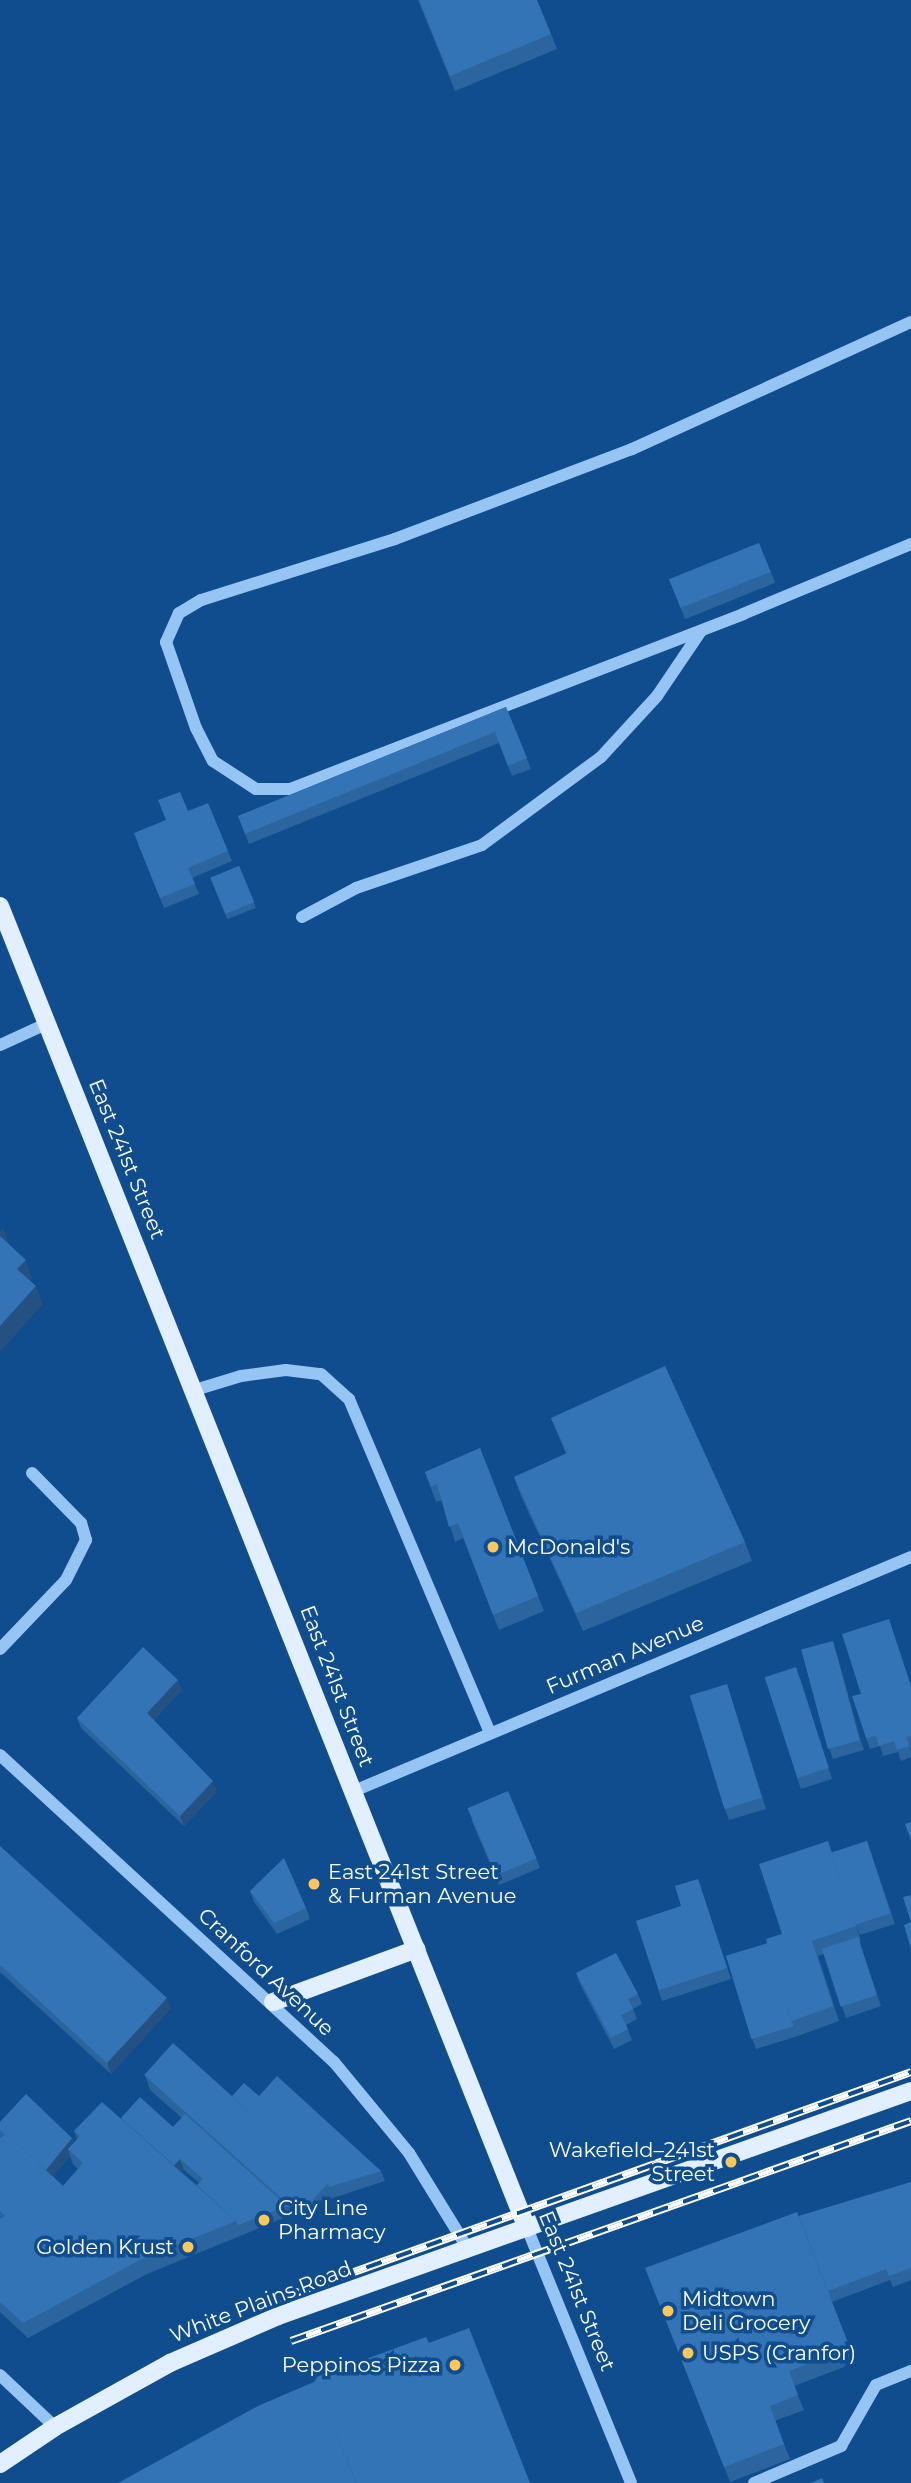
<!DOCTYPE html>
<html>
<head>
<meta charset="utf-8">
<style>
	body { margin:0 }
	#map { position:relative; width:911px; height:2483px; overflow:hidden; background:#0f4d8e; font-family:Montserrat,sans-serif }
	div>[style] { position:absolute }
	.minor>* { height:12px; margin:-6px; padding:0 6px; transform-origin:6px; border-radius:6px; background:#96c5f3 }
	.major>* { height:18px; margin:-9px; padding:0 9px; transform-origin:9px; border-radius:9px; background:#e2efff }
	.rail>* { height:8px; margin-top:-4px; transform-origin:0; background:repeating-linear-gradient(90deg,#0f4d8e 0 16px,#fff 0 32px); box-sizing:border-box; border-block:2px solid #fff }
	.wall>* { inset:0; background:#2c649d; transform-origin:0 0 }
	.shaded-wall>* { inset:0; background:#24517f }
	.building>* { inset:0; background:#3374b6; transform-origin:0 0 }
	.dots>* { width:19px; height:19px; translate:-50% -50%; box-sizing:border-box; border:4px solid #0f4d8e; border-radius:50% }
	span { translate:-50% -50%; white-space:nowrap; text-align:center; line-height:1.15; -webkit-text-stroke:7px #0f4d8e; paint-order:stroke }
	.street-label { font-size:21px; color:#fff }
	.poi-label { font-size:21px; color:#fff }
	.left { translate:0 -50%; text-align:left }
	.right { translate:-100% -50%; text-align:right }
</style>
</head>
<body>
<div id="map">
	<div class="minor">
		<div style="left:911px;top:322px;width:307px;rotate:155.5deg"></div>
		<div style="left:632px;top:449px;width:254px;rotate:159.2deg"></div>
		<div style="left:395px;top:539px;width:203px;rotate:162.5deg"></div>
		<div style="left:201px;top:600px;width:26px;rotate:149deg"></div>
		<div style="left:179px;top:613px;width:32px;rotate:114deg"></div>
		<div style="left:166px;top:642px;width:91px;rotate:70.8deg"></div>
		<div style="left:196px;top:728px;width:37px;rotate:63deg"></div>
		<div style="left:213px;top:761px;width:51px;rotate:33.1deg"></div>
		<div style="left:256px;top:789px;width:34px"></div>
		<div style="left:290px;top:789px;width:486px;rotate:-21.1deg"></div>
		<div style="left:743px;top:614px;width:182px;rotate:-22.6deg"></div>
		<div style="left:302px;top:917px;width:61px;rotate:-28.2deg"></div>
		<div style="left:356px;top:888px;width:133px;rotate:-18.8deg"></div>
		<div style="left:482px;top:845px;width:148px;rotate:-36.5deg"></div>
		<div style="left:601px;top:757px;width:83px;rotate:-47.4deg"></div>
		<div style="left:657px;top:696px;width:78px;rotate:-55.9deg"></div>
		<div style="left:0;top:1045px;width:53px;rotate:-24.6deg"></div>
		<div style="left:195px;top:1390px;width:48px;rotate:-16.9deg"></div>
		<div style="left:241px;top:1376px;width:45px;rotate:-7.6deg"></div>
		<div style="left:286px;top:1370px;width:35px;rotate:7deg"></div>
		<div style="left:321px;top:1374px;width:38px;rotate:42deg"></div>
		<div style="left:349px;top:1399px;width:362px;rotate:67.1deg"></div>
		<div style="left:0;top:1649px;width:95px;rotate:-46.3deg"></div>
		<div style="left:66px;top:1580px;width:45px;rotate:-63.4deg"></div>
		<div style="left:86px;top:1540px;width:18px;rotate:-106deg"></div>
		<div style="left:81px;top:1523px;width:70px;rotate:-134.4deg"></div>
		<div style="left:0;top:1755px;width:454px;rotate:42.6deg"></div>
		<div style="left:334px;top:2062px;width:118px;rotate:50.5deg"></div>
		<div style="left:409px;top:2153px;width:113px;rotate:58.4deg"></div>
		<div style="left:354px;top:1791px;width:604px;rotate:-22.79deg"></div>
		<div style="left:527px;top:2228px;width:275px;rotate:67.8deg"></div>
		<div style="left:0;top:2375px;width:76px;rotate:43.4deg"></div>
		<div style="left:754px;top:2483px;width:95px;rotate:-23deg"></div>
		<div style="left:841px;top:2446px;width:70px;rotate:-60.2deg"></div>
		<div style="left:876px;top:2385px;width:38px;rotate:-22deg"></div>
	</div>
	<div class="major">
		<div style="left:0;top:906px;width:1423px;rotate:68.27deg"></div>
		<div style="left:273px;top:2002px;width:153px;rotate:-20.2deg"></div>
		<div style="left:0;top:2464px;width:66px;rotate:-33.9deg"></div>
		<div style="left:55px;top:2427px;width:132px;rotate:-29.1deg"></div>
		<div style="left:170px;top:2363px;width:118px;rotate:-23.5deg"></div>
		<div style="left:278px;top:2316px;width:672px;rotate:-19.57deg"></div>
	</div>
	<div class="rail">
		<div style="left:276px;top:2300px;width:675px;rotate:-19.75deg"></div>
		<div style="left:291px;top:2341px;width:658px;rotate:-19.54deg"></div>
	</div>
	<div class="wall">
		<div style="clip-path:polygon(418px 0,551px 34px,557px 49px,455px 91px)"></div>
		<div style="left:759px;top:543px;width:43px;height:97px;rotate:68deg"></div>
		<div style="clip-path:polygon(506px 707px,531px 769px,512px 776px,499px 743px,249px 844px,238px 816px)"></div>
		<div style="clip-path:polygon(188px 811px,228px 851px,232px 861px,192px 878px,199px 894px,164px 908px,138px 844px,166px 820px)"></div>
		<div style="left:239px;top:866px;width:45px;height:31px;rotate:68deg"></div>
		<div style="clip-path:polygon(551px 1418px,745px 1542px,752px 1561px,583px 1631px,521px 1496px,514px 1477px,566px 1454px)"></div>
		<div style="clip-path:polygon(480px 1448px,544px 1611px,499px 1630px,463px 1538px,455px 1542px,442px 1500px,436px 1502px,425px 1472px)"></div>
		<div style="clip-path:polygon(836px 1651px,864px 1750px,833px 1759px,829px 1748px)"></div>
		<div style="clip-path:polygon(800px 1678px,832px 1779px,801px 1789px,797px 1778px)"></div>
		<div style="clip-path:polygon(727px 1684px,766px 1809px,729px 1820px,725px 1809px)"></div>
		<div style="clip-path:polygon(911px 1684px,911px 1748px,910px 1748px,911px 1757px,901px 1761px,898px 1752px,883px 1756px,880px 1746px,870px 1749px,866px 1738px)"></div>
		<div style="clip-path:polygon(182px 1690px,154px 1720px,217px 1792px,184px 1826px,81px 1728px,77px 1718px)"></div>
		<div style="clip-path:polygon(471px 1819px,536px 1858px,540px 1868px,499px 1885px)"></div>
		<div style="clip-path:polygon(867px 1841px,895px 1924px,860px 1935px,856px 1926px,861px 1941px,859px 1942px,881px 2006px,846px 2018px,824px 1954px,818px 1956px,839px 2021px,798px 2036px,756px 2049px,752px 2038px,768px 1943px,782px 1934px,833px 1852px)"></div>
		<div style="clip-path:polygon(0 1846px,171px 2008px,111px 2074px,0 1972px)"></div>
		<div style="clip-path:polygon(698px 1879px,731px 1979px,662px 2001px,636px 1921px,681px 1906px)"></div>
		<div style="clip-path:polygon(250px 1891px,306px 1908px,310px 1919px,277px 1934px,254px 1902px)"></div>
		<div style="clip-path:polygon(576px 1973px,638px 1994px,642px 2004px,633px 2009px,637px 2019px,626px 2025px,632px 2040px,614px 2049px,580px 1984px)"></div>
		<div style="clip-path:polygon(evenodd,145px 2075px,232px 2096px,259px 2096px,381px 2171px,385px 2181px,333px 2198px,147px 2274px,28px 2338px,0 2312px,0 2122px,72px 2138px,74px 2143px,77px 2139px,74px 2131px,122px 2119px,173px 2127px,182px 2118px,150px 2090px,145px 2075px,70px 2156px,73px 2164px,78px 2169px,63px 2186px,53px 2176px,70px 2156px,145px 2075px,184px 2170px,199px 2183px,197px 2185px,181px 2172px,184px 2170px)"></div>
		<div style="clip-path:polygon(911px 2182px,911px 2280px,893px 2287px,890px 2280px,832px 2302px,855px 2363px,794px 2386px,804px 2410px,775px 2421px,790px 2459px,730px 2482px,651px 2283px,799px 2216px)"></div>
	</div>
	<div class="shaded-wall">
		<div style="clip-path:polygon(3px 1227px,10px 1246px,0 1241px,0 1231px)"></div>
		<div style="clip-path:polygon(26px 1260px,32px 1278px,24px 1288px,17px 1269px)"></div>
		<div style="clip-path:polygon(36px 1286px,43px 1304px,0 1352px,0 1326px)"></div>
		<div style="clip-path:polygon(833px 1641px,836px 1651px,864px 1750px,860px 1740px)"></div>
		<div style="clip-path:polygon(178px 1680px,182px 1690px,151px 1724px,147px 1713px)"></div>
		<div style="clip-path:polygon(213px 1781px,217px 1792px,184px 1826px,180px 1816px)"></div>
		<div style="clip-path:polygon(167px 1998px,171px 2008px,111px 2074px,107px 2063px)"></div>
		<div style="clip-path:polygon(72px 2138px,76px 2148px,68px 2149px,70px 2156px,48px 2182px,44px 2171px)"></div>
		<div style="clip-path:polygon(180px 2159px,184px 2170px,177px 2176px,174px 2166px)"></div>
	</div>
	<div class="building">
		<div style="clip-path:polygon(419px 0,537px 0,551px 34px,450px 76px)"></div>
		<div style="left:759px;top:543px;width:31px;height:97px;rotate:68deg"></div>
		<div style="clip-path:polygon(506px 707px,527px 758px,508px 766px,495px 732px,245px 834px,238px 816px)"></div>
		<div style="clip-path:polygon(180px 792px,188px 811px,208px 803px,228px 851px,188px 868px,195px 884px,160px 898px,134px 833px,166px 820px,158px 800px)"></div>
		<div style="left:239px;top:866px;width:39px;height:31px;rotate:67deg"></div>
		<div style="clip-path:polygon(0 1236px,26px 1260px,17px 1269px,36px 1286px,0 1326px)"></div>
		<div style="clip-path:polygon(665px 1366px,745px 1542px,576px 1613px,514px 1477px,567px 1453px,551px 1418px)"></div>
		<div style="clip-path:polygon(480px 1448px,538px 1596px,493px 1615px,458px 1523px,449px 1527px,437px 1484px,431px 1487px,425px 1472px)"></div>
		<div style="clip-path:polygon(889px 1619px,911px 1686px,911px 1736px,906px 1737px,909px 1746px,897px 1750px,894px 1741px,879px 1746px,876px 1736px,866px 1738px,852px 1696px,861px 1694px,842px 1634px)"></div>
		<div style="left:833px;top:1641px;width:103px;height:33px;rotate:75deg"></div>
		<div style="clip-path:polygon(143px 1647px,178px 1680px,147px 1713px,213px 1781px,180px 1816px,77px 1718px)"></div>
		<div style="left:796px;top:1667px;width:106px;height:33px;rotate:72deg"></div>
		<div style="left:727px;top:1684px;width:119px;height:39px;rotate:73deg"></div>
		<div style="left:508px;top:1791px;width:73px;height:44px;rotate:67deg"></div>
		<div style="clip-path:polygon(911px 1822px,911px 1840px,905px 1824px)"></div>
		<div style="clip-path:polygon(828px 1841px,856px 1926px,812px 1941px,833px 2006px,792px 2021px,766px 1939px,782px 1934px,759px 1864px)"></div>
		<div style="left:867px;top:1841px;width:76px;height:37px;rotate:72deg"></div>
		<div style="clip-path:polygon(0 1846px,167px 1998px,107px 2063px,0 1965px)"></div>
		<div style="clip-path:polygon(284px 1858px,306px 1908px,274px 1923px,250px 1891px)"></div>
		<div style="clip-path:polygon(698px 1879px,727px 1968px,659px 1990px,636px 1921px,681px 1906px,675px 1886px)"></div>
		<div style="clip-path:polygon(911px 1895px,911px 1949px,904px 1925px,911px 1922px,903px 1897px)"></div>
		<div style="left:858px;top:1937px;width:61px;height:38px;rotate:72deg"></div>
		<div style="left:768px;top:1943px;width:87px;height:44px;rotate:73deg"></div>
		<div style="clip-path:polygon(616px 1953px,638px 1994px,628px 1999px,633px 2009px,621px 2015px,628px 2029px,611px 2038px,576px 1973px)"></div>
		<div style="left:173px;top:2043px;width:209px;height:43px;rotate:42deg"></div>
		<div style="clip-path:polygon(277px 2076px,381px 2171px,329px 2187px,328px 2183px,232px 2096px,244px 2083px,259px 2096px)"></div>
		<div style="clip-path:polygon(26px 2094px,72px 2138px,46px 2170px,7px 2134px,5px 2135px,0 2130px,0 2122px)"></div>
		<div style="clip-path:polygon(140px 2097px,173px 2127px,185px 2114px,287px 2206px,238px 2225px,236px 2221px,197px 2185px,203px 2179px,180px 2159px,174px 2165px,121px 2118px)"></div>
		<div style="clip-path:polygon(102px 2102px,236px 2221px,142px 2259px,23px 2323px,0 2302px,0 2219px,5px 2216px,0 2211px,0 2138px,7px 2134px,63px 2186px,83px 2163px,68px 2149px,80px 2136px,74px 2131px)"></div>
		<div style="clip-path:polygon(911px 2182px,911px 2268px,889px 2276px,886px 2269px,828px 2291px,799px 2216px)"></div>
		<div style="clip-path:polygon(797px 2212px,850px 2348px,789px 2371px,798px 2395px,770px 2406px,784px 2444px,724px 2467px,645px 2268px)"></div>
		<div style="clip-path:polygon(469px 2328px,530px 2483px,356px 2483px,314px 2378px,426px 2337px,429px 2343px)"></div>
		<div style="clip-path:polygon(316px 2381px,356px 2483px,118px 2483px,258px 2406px)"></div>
		<div style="clip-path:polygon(822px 2478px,824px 2483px,811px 2483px)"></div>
	</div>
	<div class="dots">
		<div style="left:493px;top:1547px;background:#ffc658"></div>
		<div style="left:314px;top:1884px;background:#ffc658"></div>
		<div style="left:731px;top:2162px;background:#ffc658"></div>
		<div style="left:264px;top:2220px;background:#ffc658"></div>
		<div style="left:188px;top:2247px;background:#ffc658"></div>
		<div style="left:668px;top:2311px;background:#ffc658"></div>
		<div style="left:688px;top:2353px;background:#ffc658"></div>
		<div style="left:455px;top:2365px;background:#ffc658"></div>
	</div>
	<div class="street-label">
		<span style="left:127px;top:1159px;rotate:68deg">East 241st Street</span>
		<span style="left:625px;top:1655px;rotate:-23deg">Furman Avenue</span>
		<span style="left:337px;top:1686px;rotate:69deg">East 241st Street</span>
		<span style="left:266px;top:1972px;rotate:43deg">Cranford Avenue</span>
		<span style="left:577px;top:2291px;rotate:68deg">East 241st Street</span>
		<span style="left:261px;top:2302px;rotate:-21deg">White Plains Road</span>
	</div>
	<div class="poi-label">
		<span class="left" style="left:507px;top:1547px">McDonald's</span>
		<span class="left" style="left:328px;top:1884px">East 241st Street<br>&amp; Furman Avenue</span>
		<span class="right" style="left:715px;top:2162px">Wakefield–241st<br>Street</span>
		<span class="left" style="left:278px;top:2220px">City Line<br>Pharmacy</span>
		<span class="right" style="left:174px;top:2247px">Golden Krust</span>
		<span class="left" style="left:682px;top:2311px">Midtown<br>Deli Grocery</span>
		<span class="left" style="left:702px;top:2353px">USPS (Cranfor)</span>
		<span class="right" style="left:441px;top:2365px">Peppinos Pizza</span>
	</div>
</div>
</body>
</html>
